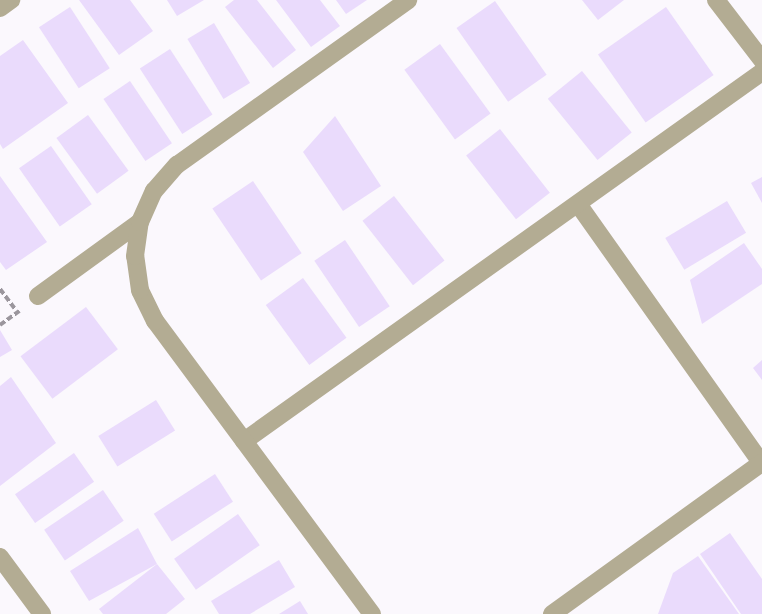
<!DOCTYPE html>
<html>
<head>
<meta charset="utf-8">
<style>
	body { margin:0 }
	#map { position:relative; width:762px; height:614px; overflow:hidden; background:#fbf8fd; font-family:"Alegreya Sans",sans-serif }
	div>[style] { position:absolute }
	.building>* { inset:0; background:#eadbfc; transform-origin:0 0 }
	.path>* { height:4px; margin-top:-2px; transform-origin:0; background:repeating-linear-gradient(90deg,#9b969d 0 6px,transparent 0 9px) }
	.minor>* { height:18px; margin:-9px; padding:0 9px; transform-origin:9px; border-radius:9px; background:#b3ac93 }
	span { translate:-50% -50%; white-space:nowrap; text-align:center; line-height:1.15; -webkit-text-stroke:6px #fbf8fd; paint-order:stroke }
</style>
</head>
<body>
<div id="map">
	<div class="building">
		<div style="clip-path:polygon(79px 0,130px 0,153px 31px,119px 55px)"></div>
		<div style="clip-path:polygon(167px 0,204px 0,177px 16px)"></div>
		<div style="clip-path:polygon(234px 0,257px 0,296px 50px,273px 68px,225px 7px)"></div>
		<div style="clip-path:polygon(276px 0,320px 0,340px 26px,311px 47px)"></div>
		<div style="clip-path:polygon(336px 0,367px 0,346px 14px)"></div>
		<div style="clip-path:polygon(582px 0,624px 0,598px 20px)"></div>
		<div style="left:495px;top:1px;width:90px;height:47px;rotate:55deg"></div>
		<div style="left:70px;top:7px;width:73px;height:37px;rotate:57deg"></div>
		<div style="left:666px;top:7px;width:83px;height:83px;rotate:55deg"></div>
		<div style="left:214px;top:23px;width:70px;height:31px;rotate:59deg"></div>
		<div style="clip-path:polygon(23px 40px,68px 103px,3px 149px,0 144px,0 56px)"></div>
		<div style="left:440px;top:44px;width:86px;height:44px;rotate:54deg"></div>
		<div style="left:170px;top:49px;width:78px;height:36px;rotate:57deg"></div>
		<div style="left:582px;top:71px;width:79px;height:44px;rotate:51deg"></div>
		<div style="left:130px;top:81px;width:75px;height:32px;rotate:56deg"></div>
		<div style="left:88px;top:115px;width:69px;height:39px;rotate:54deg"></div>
		<div style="clip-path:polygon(335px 116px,381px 186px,343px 211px,303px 152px)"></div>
		<div style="left:500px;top:129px;width:81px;height:43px;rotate:52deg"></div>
		<div style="left:51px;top:146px;width:71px;height:39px;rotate:55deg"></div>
		<div style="clip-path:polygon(0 176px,47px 242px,6px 270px,0 262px)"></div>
		<div style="clip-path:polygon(762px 177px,762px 203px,751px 183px)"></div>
		<div style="left:253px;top:181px;width:87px;height:49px;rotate:56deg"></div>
		<div style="left:394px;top:196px;width:82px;height:40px;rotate:52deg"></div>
		<div style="left:727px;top:201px;width:37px;height:72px;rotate:59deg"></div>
		<div style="left:345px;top:240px;width:80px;height:37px;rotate:56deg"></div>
		<div style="clip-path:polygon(744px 243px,762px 269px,762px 284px,702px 324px,690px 280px)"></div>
		<div style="left:303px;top:278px;width:74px;height:46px;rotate:54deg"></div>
		<div style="left:86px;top:307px;width:53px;height:82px;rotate:53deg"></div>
		<div style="clip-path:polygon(0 330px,12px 350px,0 357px)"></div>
		<div style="clip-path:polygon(762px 360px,762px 380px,753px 368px)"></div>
		<div style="clip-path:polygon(11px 377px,56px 443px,0 486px,0 386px)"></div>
		<div style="left:156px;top:400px;width:36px;height:68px;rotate:58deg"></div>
		<div style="left:74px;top:453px;width:35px;height:72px;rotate:55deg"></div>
		<div style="left:215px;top:474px;width:33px;height:73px;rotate:57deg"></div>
		<div style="left:103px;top:490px;width:37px;height:71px;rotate:56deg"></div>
		<div style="left:238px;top:514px;width:38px;height:78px;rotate:55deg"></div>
		<div style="clip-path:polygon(138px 528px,157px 564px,89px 601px,70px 571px)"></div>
		<div style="clip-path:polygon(730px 533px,762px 579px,762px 614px,741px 614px,700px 554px)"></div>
		<div style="clip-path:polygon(698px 556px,739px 614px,658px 614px,673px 573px)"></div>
		<div style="clip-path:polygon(279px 560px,295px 587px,250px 614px,219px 614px,211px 601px)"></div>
		<div style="clip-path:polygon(157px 564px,185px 599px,166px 614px,103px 614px,99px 609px)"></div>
		<div style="clip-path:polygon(300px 601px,308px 614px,279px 614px)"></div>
	</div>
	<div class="path">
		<div style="left:0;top:289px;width:25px;rotate:53deg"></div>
		<div style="left:0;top:325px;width:24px;rotate:-36deg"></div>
	</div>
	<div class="minor">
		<div style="left:716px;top:0;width:76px;rotate:52.5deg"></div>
		<div style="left:0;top:8px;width:14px;rotate:-36deg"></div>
		<div style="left:578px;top:204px;width:319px;rotate:54.7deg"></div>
		<div style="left:38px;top:296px;width:126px;rotate:-36deg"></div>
		<div style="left:244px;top:441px;width:636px;rotate:-35.46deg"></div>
		<div style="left:0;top:557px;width:71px;rotate:53.6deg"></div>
		<div style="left:372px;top:614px;width:365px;rotate:-126.5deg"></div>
		<div style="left:155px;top:321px;width:34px;rotate:-116deg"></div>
		<div style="left:140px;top:290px;width:34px;rotate:-98deg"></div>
		<div style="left:135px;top:256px;width:34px;rotate:-82deg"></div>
		<div style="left:140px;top:222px;width:34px;rotate:-66deg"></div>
		<div style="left:154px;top:191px;width:35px;rotate:-49deg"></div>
		<div style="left:177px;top:165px;width:284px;rotate:-35.5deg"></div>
		<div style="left:552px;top:614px;width:258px;rotate:-35.8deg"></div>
	</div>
</div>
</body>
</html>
